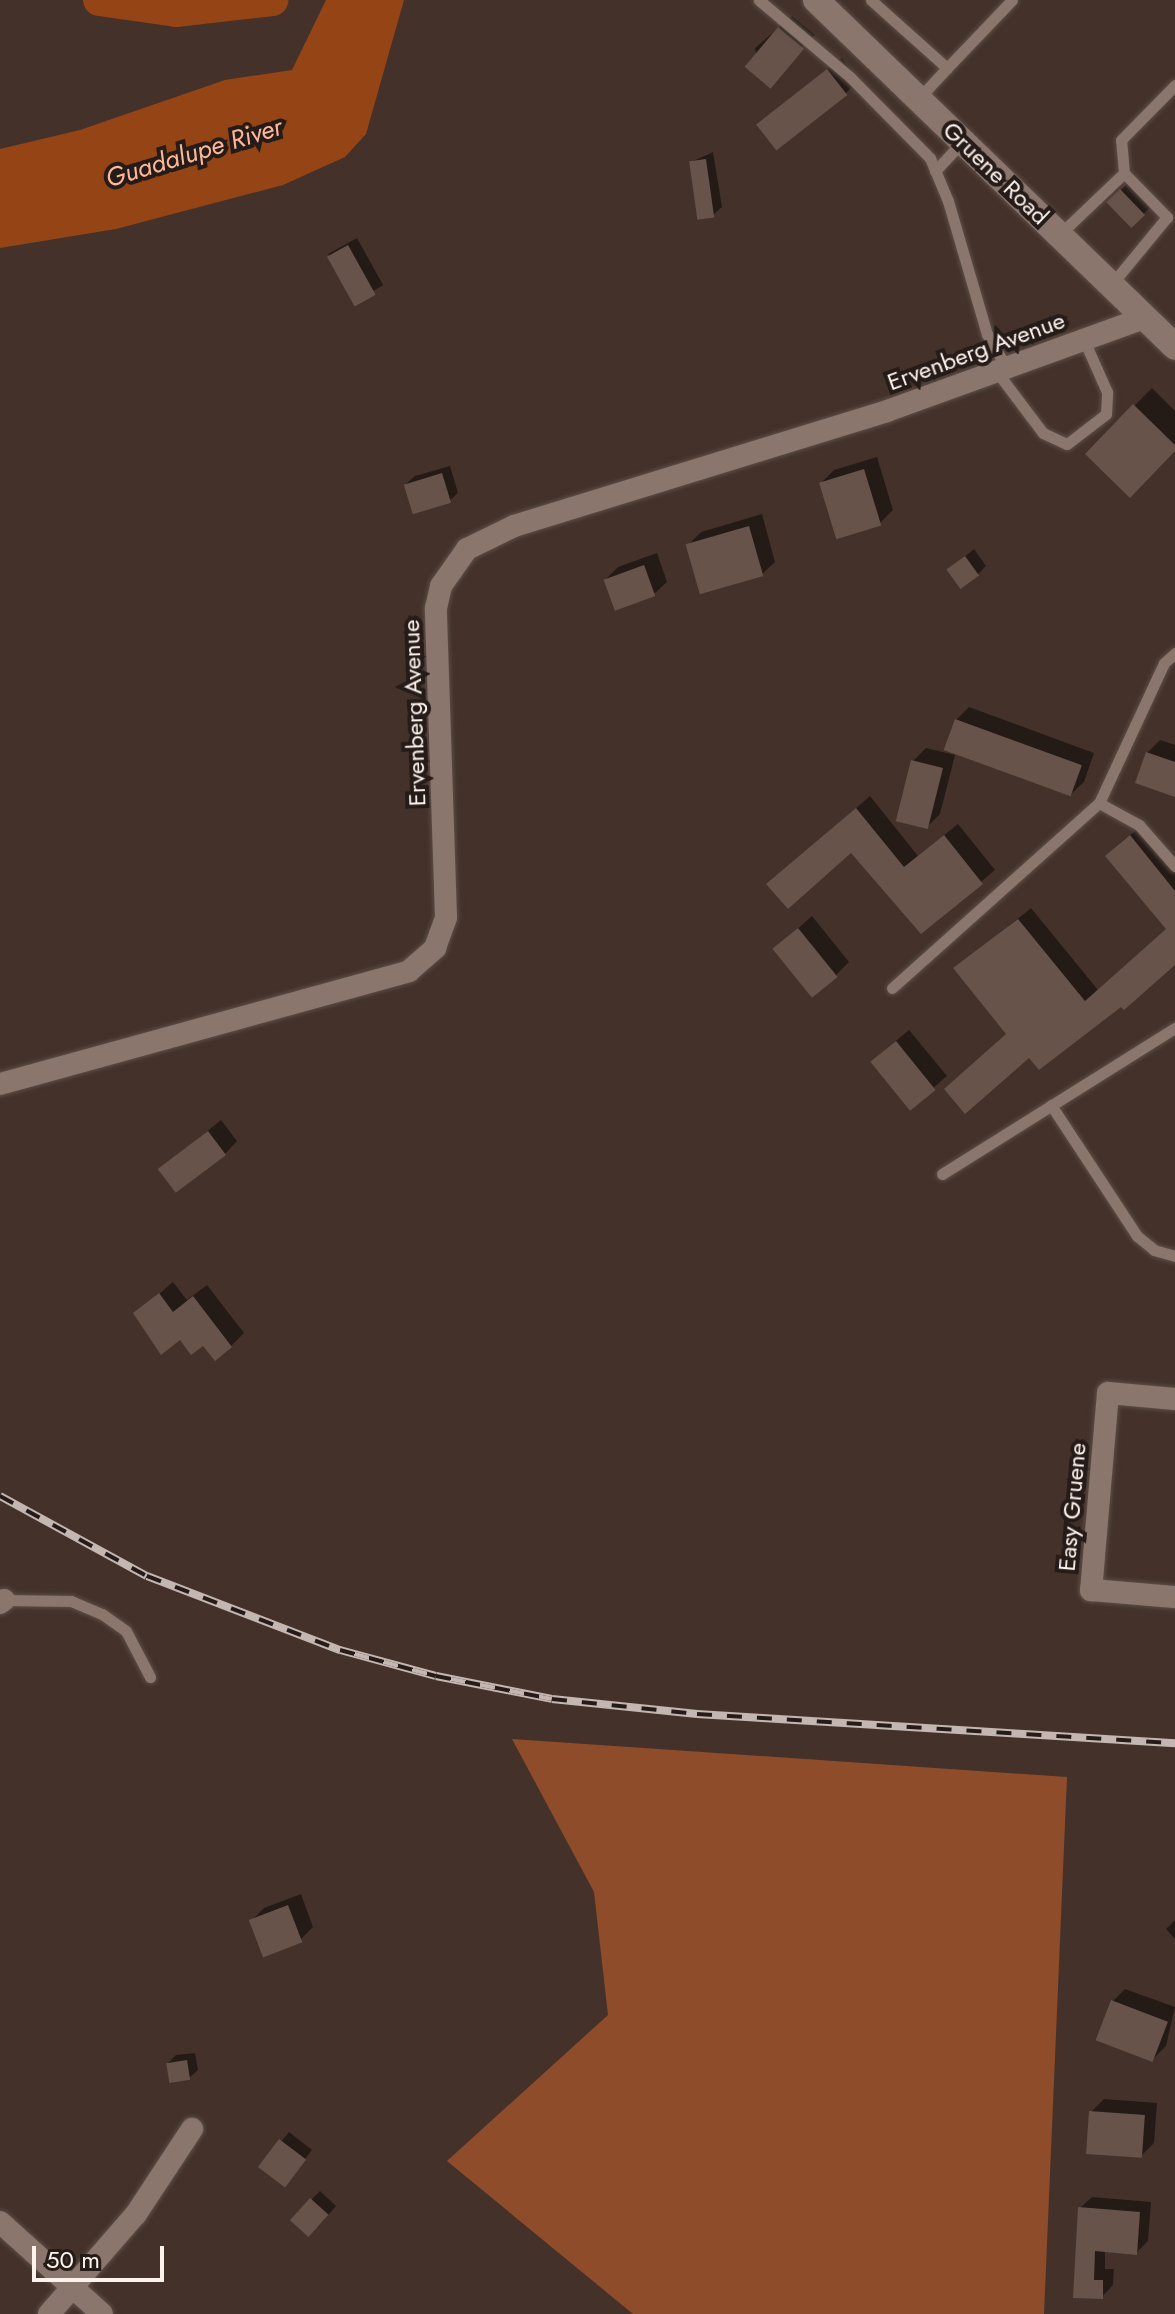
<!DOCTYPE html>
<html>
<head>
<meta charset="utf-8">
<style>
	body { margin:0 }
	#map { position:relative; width:1175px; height:2314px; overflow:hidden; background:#44322a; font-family:Jost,sans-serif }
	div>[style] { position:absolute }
	.green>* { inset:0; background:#8e4c2b }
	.water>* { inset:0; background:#954415 }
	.shadow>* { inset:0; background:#0007; transform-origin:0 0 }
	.river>* { height:32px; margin:-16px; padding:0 16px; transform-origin:16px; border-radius:16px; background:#954415 }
	.building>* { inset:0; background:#67534a; transform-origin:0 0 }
	.roads { filter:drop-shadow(0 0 2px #5d4e47) drop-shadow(0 0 2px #5d4e47) }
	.service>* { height:11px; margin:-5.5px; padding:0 5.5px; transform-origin:5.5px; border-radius:5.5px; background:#8b766d }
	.minor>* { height:22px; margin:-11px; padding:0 11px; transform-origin:11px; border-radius:11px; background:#8b766d }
	.tertiary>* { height:26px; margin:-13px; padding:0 13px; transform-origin:13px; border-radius:13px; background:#8b766d }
	.rail>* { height:8px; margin-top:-4px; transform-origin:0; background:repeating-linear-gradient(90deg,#251c19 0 15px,#c4b6b0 0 30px); box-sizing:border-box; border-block:2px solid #c4b6b0 }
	span { translate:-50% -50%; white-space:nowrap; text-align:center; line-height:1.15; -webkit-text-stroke:8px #251c19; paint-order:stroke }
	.street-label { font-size:24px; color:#fef2ed }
	.water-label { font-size:26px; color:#feb898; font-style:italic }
	.scale { position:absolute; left:32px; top:2246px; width:132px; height:36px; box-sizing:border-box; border:4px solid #fef2ed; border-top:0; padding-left:10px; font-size:24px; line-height:28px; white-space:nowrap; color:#fef2ed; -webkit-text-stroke:6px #251c19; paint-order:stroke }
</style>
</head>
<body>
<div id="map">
	<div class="green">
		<div style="clip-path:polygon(512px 1739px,1067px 1777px,1044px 2314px,633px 2314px,447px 2161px,608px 2015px,594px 1892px)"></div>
	</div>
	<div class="water">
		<div style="clip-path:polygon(326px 0,404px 0,366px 134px,345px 157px,283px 185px,116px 229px,0 248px,0 149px,80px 130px,225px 80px,292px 70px)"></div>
	</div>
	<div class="shadow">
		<div style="clip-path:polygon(792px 16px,815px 35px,762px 83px,755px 48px)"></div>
		<div style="clip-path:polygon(842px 58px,858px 81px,846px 93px,758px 123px)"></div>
		<div style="clip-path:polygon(713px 152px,722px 207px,713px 215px,691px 162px)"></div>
		<div style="left:1129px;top:182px;width:33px;height:28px;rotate:46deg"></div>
		<div style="left:357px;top:238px;width:54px;height:33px;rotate:61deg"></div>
		<div style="clip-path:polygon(1152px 388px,1175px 411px,1175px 449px,1087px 454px)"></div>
		<div style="clip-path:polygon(877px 457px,893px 510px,880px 523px,821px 483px,834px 470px)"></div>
		<div style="clip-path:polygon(450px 466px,458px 493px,449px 501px,406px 484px,415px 476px)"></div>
		<div style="clip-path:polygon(762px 514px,775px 562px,762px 574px,688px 545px,701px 532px)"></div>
		<div style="clip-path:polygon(974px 549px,986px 566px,978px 574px,948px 570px)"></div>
		<div style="clip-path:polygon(657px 553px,667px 582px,654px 594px,605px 580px,618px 567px)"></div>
		<div style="clip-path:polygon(969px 707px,1094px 753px,1084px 782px,1071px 794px,956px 720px)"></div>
		<div style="clip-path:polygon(1160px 740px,1175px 745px,1175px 794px,1147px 753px)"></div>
		<div style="clip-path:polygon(926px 748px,955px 755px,940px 814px,927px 827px,913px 761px)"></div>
		<div style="clip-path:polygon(870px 796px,918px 856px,958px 824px,995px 870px,921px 932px,851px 850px,782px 872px)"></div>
		<div style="clip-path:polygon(1144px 824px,1175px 861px,1175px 962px,1121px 1005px,1008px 1033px,956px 969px,1031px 908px,1098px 990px,1168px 928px,1120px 843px)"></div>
		<div style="clip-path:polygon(812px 916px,849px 962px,836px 975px,775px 949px)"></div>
		<div style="clip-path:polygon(909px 1030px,947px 1076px,910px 1108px,886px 1049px)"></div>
		<div style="clip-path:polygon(221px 1120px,237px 1141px,225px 1154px,160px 1170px)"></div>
		<div style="clip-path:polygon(173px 1282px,187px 1300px,207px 1285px,244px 1333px,231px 1346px,203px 1343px,136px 1314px)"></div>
		<div style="clip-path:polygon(301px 1894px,313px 1927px,300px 1940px,251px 1921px,264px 1908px)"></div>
		<div style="clip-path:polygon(1175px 1920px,1175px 1939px,1166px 1929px)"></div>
		<div style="clip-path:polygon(1125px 1989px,1175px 2007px,1166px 2046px,1153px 2059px,1112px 2002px)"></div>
		<div style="clip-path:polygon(195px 2053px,198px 2070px,189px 2078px,168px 2063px,176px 2055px)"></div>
		<div style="clip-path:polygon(1104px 2099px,1157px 2103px,1154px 2143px,1141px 2156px,1091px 2112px)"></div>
		<div style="clip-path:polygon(289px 2132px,312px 2150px,292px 2176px,261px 2167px)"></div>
		<div style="clip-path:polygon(320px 2191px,336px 2206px,318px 2227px,312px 2199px)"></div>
		<div style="clip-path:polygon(1092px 2197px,1151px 2202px,1148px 2241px,1136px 2253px,1105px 2250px,1105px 2269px,1114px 2269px,1113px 2285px,1102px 2297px,1075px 2296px,1080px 2208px)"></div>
	</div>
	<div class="river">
		<div style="left:99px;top:0;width:78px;rotate:8.1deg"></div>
		<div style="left:176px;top:11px;width:97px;rotate:-6.5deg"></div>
	</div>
	<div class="building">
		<div style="left:778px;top:27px;width:34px;height:52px;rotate:40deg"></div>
		<div style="left:827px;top:69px;width:33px;height:90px;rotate:52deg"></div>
		<div style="left:706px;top:159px;width:59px;height:17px;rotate:82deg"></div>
		<div style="left:1120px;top:189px;width:36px;height:19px;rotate:46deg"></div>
		<div style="left:348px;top:245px;width:57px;height:24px;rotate:61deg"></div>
		<div style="clip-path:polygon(1133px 404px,1175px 445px,1175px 451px,1130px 498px,1085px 454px)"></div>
		<div style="left:864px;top:469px;width:59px;height:47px;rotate:73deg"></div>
		<div style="left:442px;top:473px;width:31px;height:40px;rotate:73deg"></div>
		<div style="left:749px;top:526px;width:52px;height:66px;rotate:74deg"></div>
		<div style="left:965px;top:556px;width:24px;height:23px;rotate:54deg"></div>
		<div style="left:644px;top:565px;width:33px;height:43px;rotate:70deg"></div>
		<div style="left:955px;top:719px;width:135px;height:33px;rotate:20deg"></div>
		<div style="clip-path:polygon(1146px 752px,1175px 762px,1175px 797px,1135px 783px)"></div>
		<div style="left:911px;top:760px;width:33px;height:63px;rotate:14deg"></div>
		<div style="clip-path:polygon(856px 808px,904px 867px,944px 835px,983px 884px,921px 934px,851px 853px,788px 909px,766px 884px)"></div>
		<div style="clip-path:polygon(1130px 835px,1175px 891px,1175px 965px,1124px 1010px,1121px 1007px,1039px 1070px,1029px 1058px,965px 1114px,944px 1089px,1006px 1034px,953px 968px,1018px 919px,1085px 1001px,1166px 929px,1105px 856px)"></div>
		<div style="left:798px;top:928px;width:63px;height:33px;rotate:51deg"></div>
		<div style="left:896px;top:1041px;width:63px;height:33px;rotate:51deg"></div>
		<div style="left:208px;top:1131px;width:30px;height:63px;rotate:53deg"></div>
		<div style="clip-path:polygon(159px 1293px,173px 1312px,193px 1296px,232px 1347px,215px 1361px,203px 1346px,191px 1355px,180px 1340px,161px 1355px,133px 1313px)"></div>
		<div style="left:288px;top:1905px;width:40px;height:42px;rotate:69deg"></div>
		<div style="left:1111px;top:2000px;width:61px;height:43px;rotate:21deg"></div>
		<div style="left:187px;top:2060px;width:20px;height:21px;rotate:81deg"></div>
		<div style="left:1089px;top:2111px;width:56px;height:43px;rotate:4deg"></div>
		<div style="left:279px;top:2139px;width:34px;height:35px;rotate:37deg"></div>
		<div style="left:310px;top:2198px;width:25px;height:30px;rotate:42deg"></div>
		<div style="clip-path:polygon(1078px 2207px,1140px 2212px,1137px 2255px,1095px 2251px,1094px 2280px,1103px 2280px,1103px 2299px,1073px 2298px)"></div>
	</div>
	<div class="roads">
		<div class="service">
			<div style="left:759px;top:0;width:119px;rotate:40.2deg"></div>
			<div style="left:850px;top:77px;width:114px;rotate:45.4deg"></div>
			<div style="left:930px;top:158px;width:47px;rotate:67.3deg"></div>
			<div style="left:948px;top:201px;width:139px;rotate:73.7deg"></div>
			<div style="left:987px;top:334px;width:39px;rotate:60deg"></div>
			<div style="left:871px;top:0;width:102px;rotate:41.8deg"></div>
			<div style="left:947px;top:68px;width:41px;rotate:133deg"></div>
			<div style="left:947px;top:68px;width:94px;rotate:-46.3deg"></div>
			<div style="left:935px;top:171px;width:40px;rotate:-47deg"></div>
			<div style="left:1124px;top:173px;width:33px;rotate:-95deg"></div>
			<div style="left:1121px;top:140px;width:77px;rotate:-45.5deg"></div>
			<div style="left:1060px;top:234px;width:88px;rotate:-43.6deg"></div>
			<div style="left:1124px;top:173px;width:62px;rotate:45.7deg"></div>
			<div style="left:1167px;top:217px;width:88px;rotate:129.5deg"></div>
			<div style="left:997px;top:372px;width:76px;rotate:53deg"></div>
			<div style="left:1043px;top:433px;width:26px;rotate:25deg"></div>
			<div style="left:1067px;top:444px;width:49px;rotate:-37.6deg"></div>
			<div style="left:1106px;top:414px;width:22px;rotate:-87deg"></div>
			<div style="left:1107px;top:392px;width:57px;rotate:-113.9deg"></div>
			<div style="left:1099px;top:803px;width:46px;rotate:28.8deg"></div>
			<div style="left:1139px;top:825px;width:55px;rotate:48.7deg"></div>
			<div style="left:892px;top:988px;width:278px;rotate:-41.8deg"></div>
			<div style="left:1099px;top:803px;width:154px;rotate:-65.1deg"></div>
			<div style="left:1164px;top:663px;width:15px;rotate:-42deg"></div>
			<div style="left:1051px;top:1105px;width:157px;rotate:56.7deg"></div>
			<div style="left:1137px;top:1236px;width:22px;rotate:39deg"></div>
			<div style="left:1154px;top:1250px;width:22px;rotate:16deg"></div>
			<div style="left:942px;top:1174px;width:275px;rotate:-32.1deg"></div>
			<div style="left:4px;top:1600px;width:67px;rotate:0.9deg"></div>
			<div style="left:71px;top:1601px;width:34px;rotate:23deg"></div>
			<div style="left:102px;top:1614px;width:29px;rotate:35deg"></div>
			<div style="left:126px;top:1631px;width:52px;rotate:62.4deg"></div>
		</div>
		<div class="minor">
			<div style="left:0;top:1084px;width:424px;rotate:-15.4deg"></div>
			<div style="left:409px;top:971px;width:35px;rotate:-41deg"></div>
			<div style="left:435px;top:948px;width:33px;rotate:-70deg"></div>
			<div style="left:446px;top:917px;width:309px;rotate:-91.9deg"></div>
			<div style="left:436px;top:608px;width:23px;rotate:-77deg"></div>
			<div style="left:441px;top:586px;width:45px;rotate:-54.9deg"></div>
			<div style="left:467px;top:549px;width:52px;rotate:-26.1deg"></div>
			<div style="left:514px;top:526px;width:390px;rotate:-17.1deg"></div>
			<div style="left:887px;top:411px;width:273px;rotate:-19.9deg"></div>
			<div style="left:1175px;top:1399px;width:67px;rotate:-174.9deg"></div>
			<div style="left:1108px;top:1393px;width:198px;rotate:94.9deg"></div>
			<div style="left:1091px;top:1590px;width:84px;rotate:4.8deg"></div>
			<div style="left:0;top:1603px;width:5px;rotate:-37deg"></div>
			<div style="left:0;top:2222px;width:137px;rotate:42deg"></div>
			<div style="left:49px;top:2314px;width:133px;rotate:-49deg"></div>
			<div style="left:136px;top:2214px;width:102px;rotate:-56.6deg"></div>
		</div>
		<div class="tertiary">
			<div style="left:816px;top:0;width:499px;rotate:44deg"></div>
		</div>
	</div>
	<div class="rail">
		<div style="left:0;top:1496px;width:167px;rotate:28.6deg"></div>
		<div style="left:147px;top:1576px;width:207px;rotate:21deg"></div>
		<div style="left:340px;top:1650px;width:99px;rotate:15.2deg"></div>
		<div style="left:436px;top:1676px;width:118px;rotate:11.2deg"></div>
		<div style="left:552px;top:1699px;width:146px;rotate:5.9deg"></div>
		<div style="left:697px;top:1714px;width:479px;rotate:3.5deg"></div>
	</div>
	<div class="street-label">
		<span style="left:996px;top:173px;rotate:44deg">Gruene Road</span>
		<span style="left:976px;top:351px;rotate:-20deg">Ervenberg Avenue</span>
		<span style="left:414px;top:713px;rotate:-92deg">Ervenberg Avenue</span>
		<span style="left:1072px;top:1507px;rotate:-85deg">Easy Gruene</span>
	</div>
	<div class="water-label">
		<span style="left:194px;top:153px;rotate:-17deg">Guadalupe River</span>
	</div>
	<div class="scale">50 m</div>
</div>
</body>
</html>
